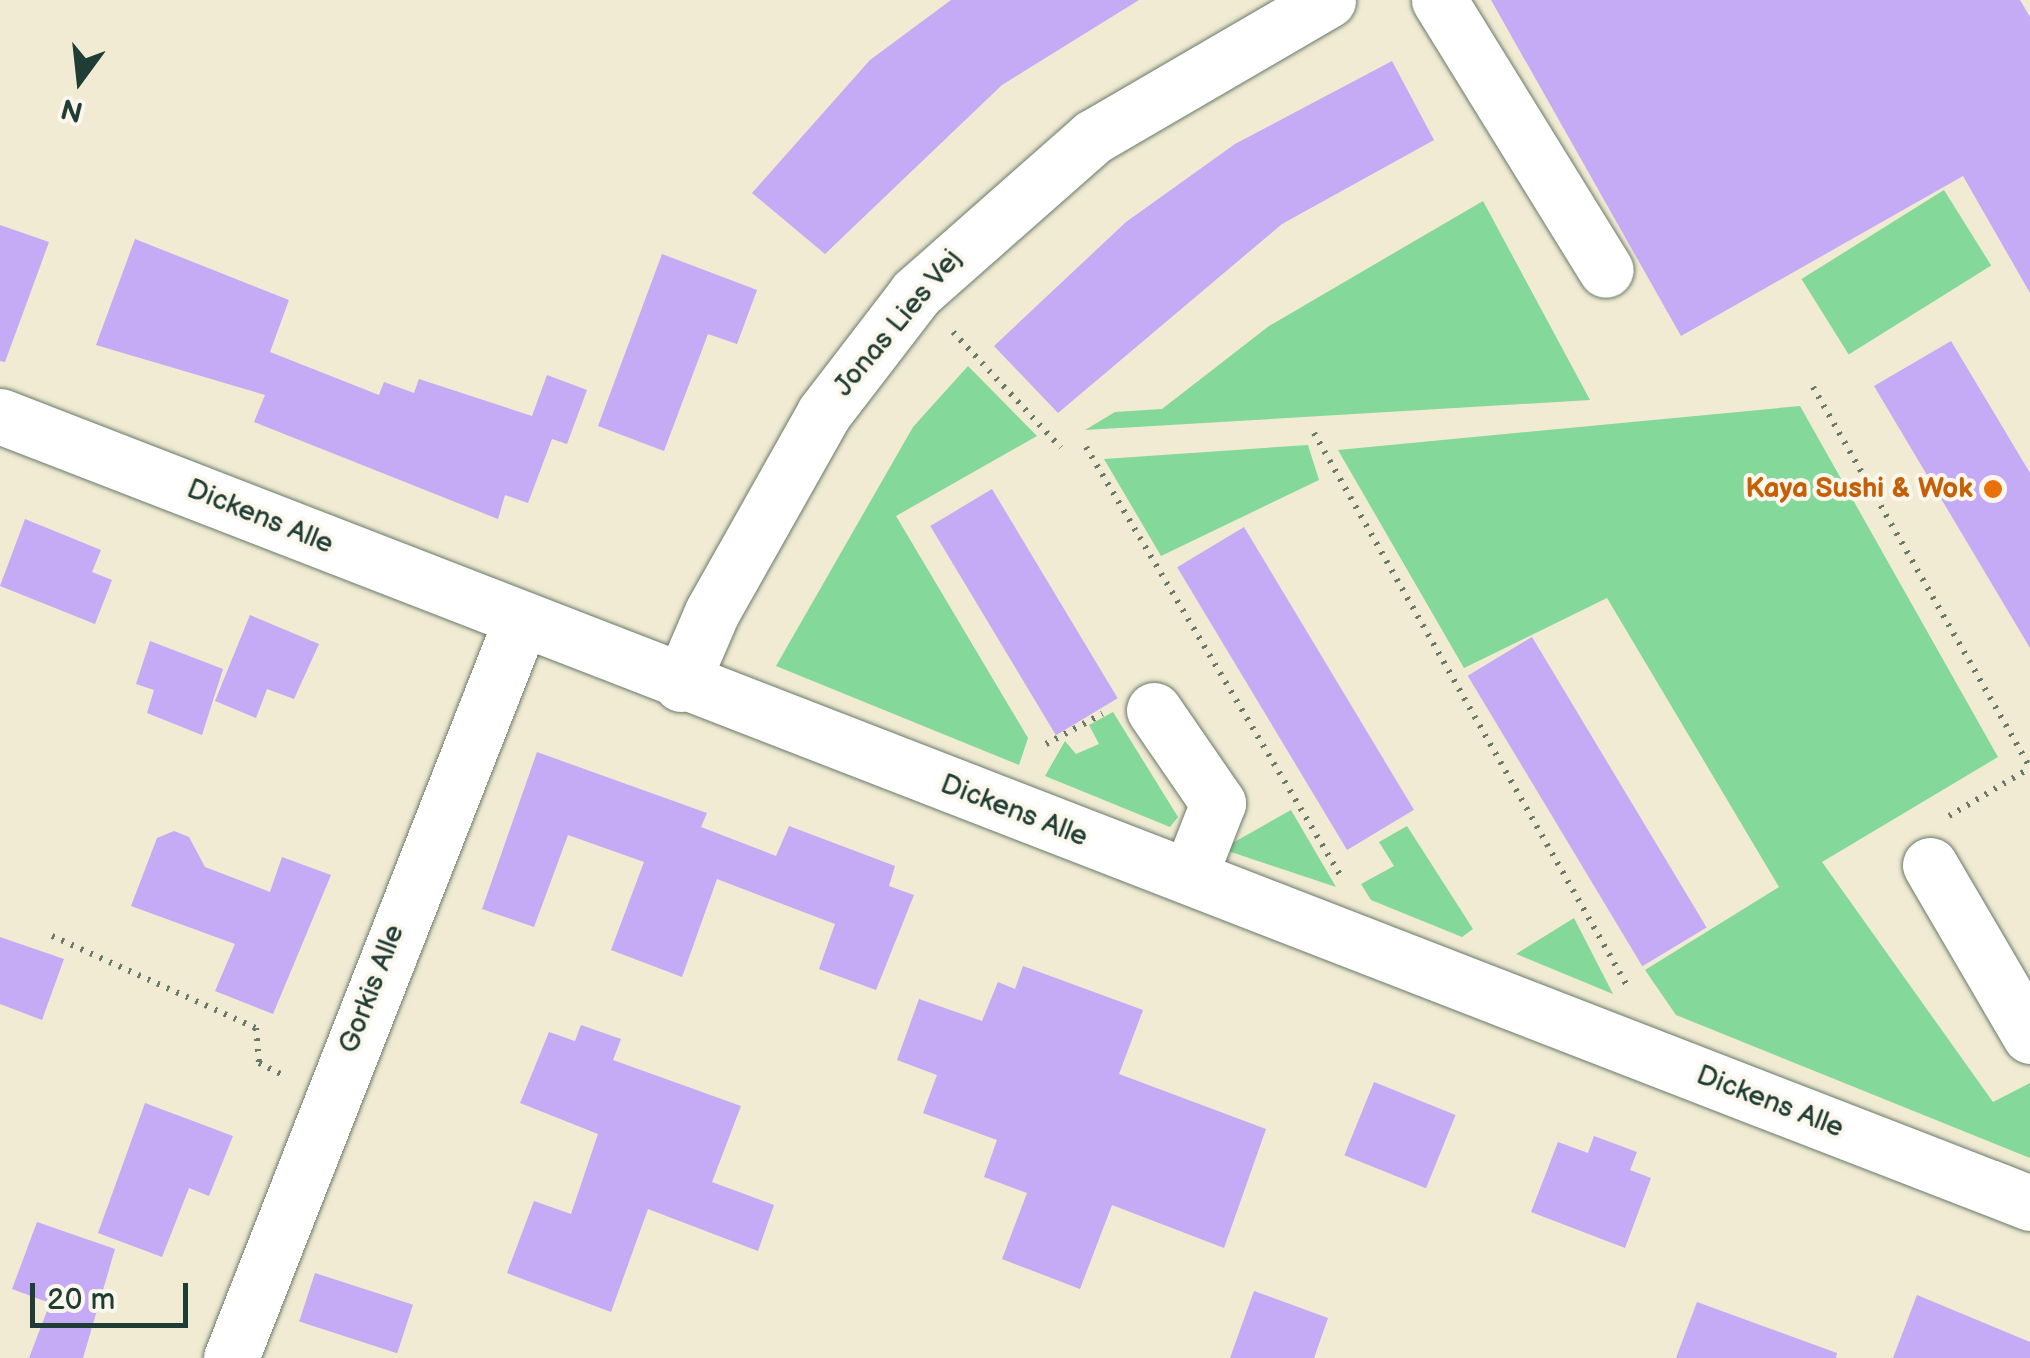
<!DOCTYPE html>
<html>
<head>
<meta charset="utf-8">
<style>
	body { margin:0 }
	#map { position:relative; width:2030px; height:1358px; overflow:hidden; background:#f0ebd2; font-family:"Balsamiq Sans",sans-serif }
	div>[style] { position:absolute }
	.green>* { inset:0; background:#84d89a; transform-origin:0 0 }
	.building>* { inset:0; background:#c5aaf5; transform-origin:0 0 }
	.path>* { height:6px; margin-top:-3px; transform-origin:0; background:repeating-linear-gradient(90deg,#687a6b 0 2.5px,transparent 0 10.5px) }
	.roads { filter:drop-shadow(0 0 2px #687a6b) drop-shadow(0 0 2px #687a6b) }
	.minor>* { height:55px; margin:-27.5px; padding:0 27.5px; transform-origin:27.5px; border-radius:27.5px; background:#fff }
	.dots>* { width:28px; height:28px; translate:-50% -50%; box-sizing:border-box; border:5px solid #fbf7ec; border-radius:50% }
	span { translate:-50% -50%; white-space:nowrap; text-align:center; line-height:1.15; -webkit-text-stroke:8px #fbf7ec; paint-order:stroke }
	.street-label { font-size:28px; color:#1f3d34 }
	.food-label { font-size:28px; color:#c56008; font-weight:700 }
	.right { translate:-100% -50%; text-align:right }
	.north { position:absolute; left:30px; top:30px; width:100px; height:100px; -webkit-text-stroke:8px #fbf7ec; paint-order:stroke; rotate:195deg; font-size:28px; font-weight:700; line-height:40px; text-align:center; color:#1f3d34 }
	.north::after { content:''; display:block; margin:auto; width:35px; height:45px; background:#1f3d34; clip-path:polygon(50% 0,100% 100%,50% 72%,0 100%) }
	.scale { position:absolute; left:30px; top:1283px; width:158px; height:45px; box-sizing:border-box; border:5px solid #1f3d34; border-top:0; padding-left:12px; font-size:30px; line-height:35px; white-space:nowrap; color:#1f3d34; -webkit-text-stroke:8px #fbf7ec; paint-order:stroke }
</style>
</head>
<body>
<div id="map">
	<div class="green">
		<div style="left:1944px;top:190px;width:89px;height:168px;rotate:58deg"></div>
		<div style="clip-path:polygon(1483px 201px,1590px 400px,1085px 430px,1115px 412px,1162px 409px,1269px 326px)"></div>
		<div style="clip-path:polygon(968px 366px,1037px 436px,896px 516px,1028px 738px,1019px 765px,776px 666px,913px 427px)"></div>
		<div style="clip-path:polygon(1800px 406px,1998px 757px,1822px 862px,1993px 1102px,2030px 1083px,2030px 1158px,1676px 1015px,1645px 970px,1779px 887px,1607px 598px,1464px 668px,1338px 450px)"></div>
		<div style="clip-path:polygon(1308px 445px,1319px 480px,1161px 556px,1104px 459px)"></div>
		<div style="clip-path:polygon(1113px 712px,1178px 817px,1170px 827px,1045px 776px,1065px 741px,1076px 754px,1099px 744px,1089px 725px)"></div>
		<div style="clip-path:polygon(1291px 810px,1336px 887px,1222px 849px)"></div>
		<div style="clip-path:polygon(1407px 826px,1473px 929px,1462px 937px,1371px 900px,1361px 884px,1394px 866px,1379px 842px)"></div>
		<div style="clip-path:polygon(1574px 918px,1613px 994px,1516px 954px)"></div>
	</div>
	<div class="building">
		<div style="clip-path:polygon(951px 0,1139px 0,1002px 85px,825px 254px,752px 193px,870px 60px)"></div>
		<div style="clip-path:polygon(1491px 0,2020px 0,2030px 17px,2030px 293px,1963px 176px,1681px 336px)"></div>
		<div style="clip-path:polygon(1392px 61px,1434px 140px,1282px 224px,1058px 413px,994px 346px,1126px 222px,1235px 144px)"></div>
		<div style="clip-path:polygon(0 225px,49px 242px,5px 362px,0 361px)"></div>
		<div style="clip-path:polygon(135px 239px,289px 300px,270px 352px,379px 395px,384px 382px,414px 393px,419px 379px,532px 416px,547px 375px,587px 390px,567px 444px,552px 439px,528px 503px,505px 495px,498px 519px,254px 422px,265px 395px,96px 345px)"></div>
		<div style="clip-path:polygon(662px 254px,757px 290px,737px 344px,708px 334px,664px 451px,598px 426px)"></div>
		<div style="clip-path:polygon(1951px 341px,2030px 473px,2030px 648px,1874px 386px)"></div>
		<div style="left:992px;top:489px;width:244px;height:72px;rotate:59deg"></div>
		<div style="clip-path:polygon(25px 519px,101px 550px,92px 572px,112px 580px,95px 624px,0 586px)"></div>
		<div style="left:1244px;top:527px;width:330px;height:78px;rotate:59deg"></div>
		<div style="clip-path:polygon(250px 615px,319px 644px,294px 699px,267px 689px,256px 718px,215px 701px)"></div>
		<div style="left:1532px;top:637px;width:339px;height:75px;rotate:59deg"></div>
		<div style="clip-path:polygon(150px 641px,223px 669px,202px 735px,147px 713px,154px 690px,136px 684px)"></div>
		<div style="clip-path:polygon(537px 752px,707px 813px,701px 827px,776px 856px,789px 826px,895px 866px,889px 886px,914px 895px,876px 990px,819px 969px,835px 924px,717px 879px,682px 977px,611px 950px,644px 862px,568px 835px,534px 927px,482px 909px)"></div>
		<div style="clip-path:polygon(174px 831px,189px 837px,205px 867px,270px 892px,282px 857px,331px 875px,273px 1014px,215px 991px,235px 944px,131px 906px,157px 838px)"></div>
		<div style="clip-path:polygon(0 937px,64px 959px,42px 1020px,0 1004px)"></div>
		<div style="clip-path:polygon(1023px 966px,1143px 1010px,1119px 1074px,1266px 1129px,1224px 1248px,1112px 1205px,1080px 1289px,1002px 1259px,1027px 1193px,984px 1177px,997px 1140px,923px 1113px,937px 1075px,897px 1060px,919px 999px,982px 1021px,998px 982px,1015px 989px)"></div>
		<div style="clip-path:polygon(581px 1025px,621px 1039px,613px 1060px,741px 1106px,712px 1182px,774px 1205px,758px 1251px,648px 1209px,611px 1312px,507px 1273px,534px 1201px,571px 1214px,598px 1134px,520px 1103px,549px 1032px,575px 1041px)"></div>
		<div style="left:1374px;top:1082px;width:88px;height:79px;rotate:22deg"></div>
		<div style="clip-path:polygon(145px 1103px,233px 1136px,209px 1196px,189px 1188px,162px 1257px,98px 1233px)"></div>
		<div style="clip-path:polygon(1594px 1136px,1637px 1152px,1630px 1170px,1651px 1178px,1625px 1248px,1531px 1212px,1558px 1142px,1588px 1153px)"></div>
		<div style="clip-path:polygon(37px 1222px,115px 1249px,83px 1358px,29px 1358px,50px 1303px,12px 1289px)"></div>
		<div style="left:315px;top:1273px;width:103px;height:51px;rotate:18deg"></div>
		<div style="clip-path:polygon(1254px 1291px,1328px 1318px,1314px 1358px,1230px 1358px)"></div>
		<div style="clip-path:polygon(1917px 1295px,2030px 1342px,2030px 1358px,1893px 1358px)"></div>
		<div style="clip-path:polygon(1697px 1302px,1837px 1353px,1836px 1358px,1676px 1358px)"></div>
	</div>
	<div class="path">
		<div style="left:953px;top:332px;width:158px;rotate:47deg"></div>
		<div style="left:1813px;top:387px;width:438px;rotate:60.3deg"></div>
		<div style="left:1314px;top:433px;width:639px;rotate:60.47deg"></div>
		<div style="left:1086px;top:447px;width:499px;rotate:59.3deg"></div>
		<div style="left:1046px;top:744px;width:64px;rotate:-28.2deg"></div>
		<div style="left:1949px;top:816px;width:94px;rotate:-30.7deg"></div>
		<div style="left:52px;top:936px;width:224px;rotate:24.3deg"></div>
		<div style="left:256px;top:1028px;width:35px;rotate:85deg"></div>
		<div style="left:259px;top:1063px;width:29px;rotate:27deg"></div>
	</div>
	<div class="roads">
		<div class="minor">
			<div style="left:1439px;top:0;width:317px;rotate:58.3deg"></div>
			<div style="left:0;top:416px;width:2177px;rotate:21.19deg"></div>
			<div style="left:681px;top:684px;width:78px;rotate:-66.7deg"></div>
			<div style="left:712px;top:612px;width:228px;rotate:-60.6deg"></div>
			<div style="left:824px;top:413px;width:151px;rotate:-52.5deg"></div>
			<div style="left:916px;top:293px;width:236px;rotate:-41.4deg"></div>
			<div style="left:1093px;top:137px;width:272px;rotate:-30.2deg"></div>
			<div style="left:1154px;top:710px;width:113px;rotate:55.5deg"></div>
			<div style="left:1218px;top:803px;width:79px;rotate:111.4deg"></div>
			<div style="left:1930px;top:865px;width:198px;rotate:59.7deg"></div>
			<div style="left:231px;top:1358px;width:790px;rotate:-68.54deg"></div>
		</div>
	</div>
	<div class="dots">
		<div style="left:1993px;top:489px;background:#e8710a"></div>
	</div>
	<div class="street-label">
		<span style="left:898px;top:323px;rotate:-50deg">Jonas Lies Vej</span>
		<span style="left:260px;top:517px;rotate:22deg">Dickens Alle</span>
		<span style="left:1014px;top:811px;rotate:21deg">Dickens Alle</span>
		<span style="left:372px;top:989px;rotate:-69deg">Gorkis Alle</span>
		<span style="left:1770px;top:1102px;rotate:21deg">Dickens Alle</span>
	</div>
	<div class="food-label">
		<span class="right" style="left:1973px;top:489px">Kaya Sushi &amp; Wok</span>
	</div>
	<div class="north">N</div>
	<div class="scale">20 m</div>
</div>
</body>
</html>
